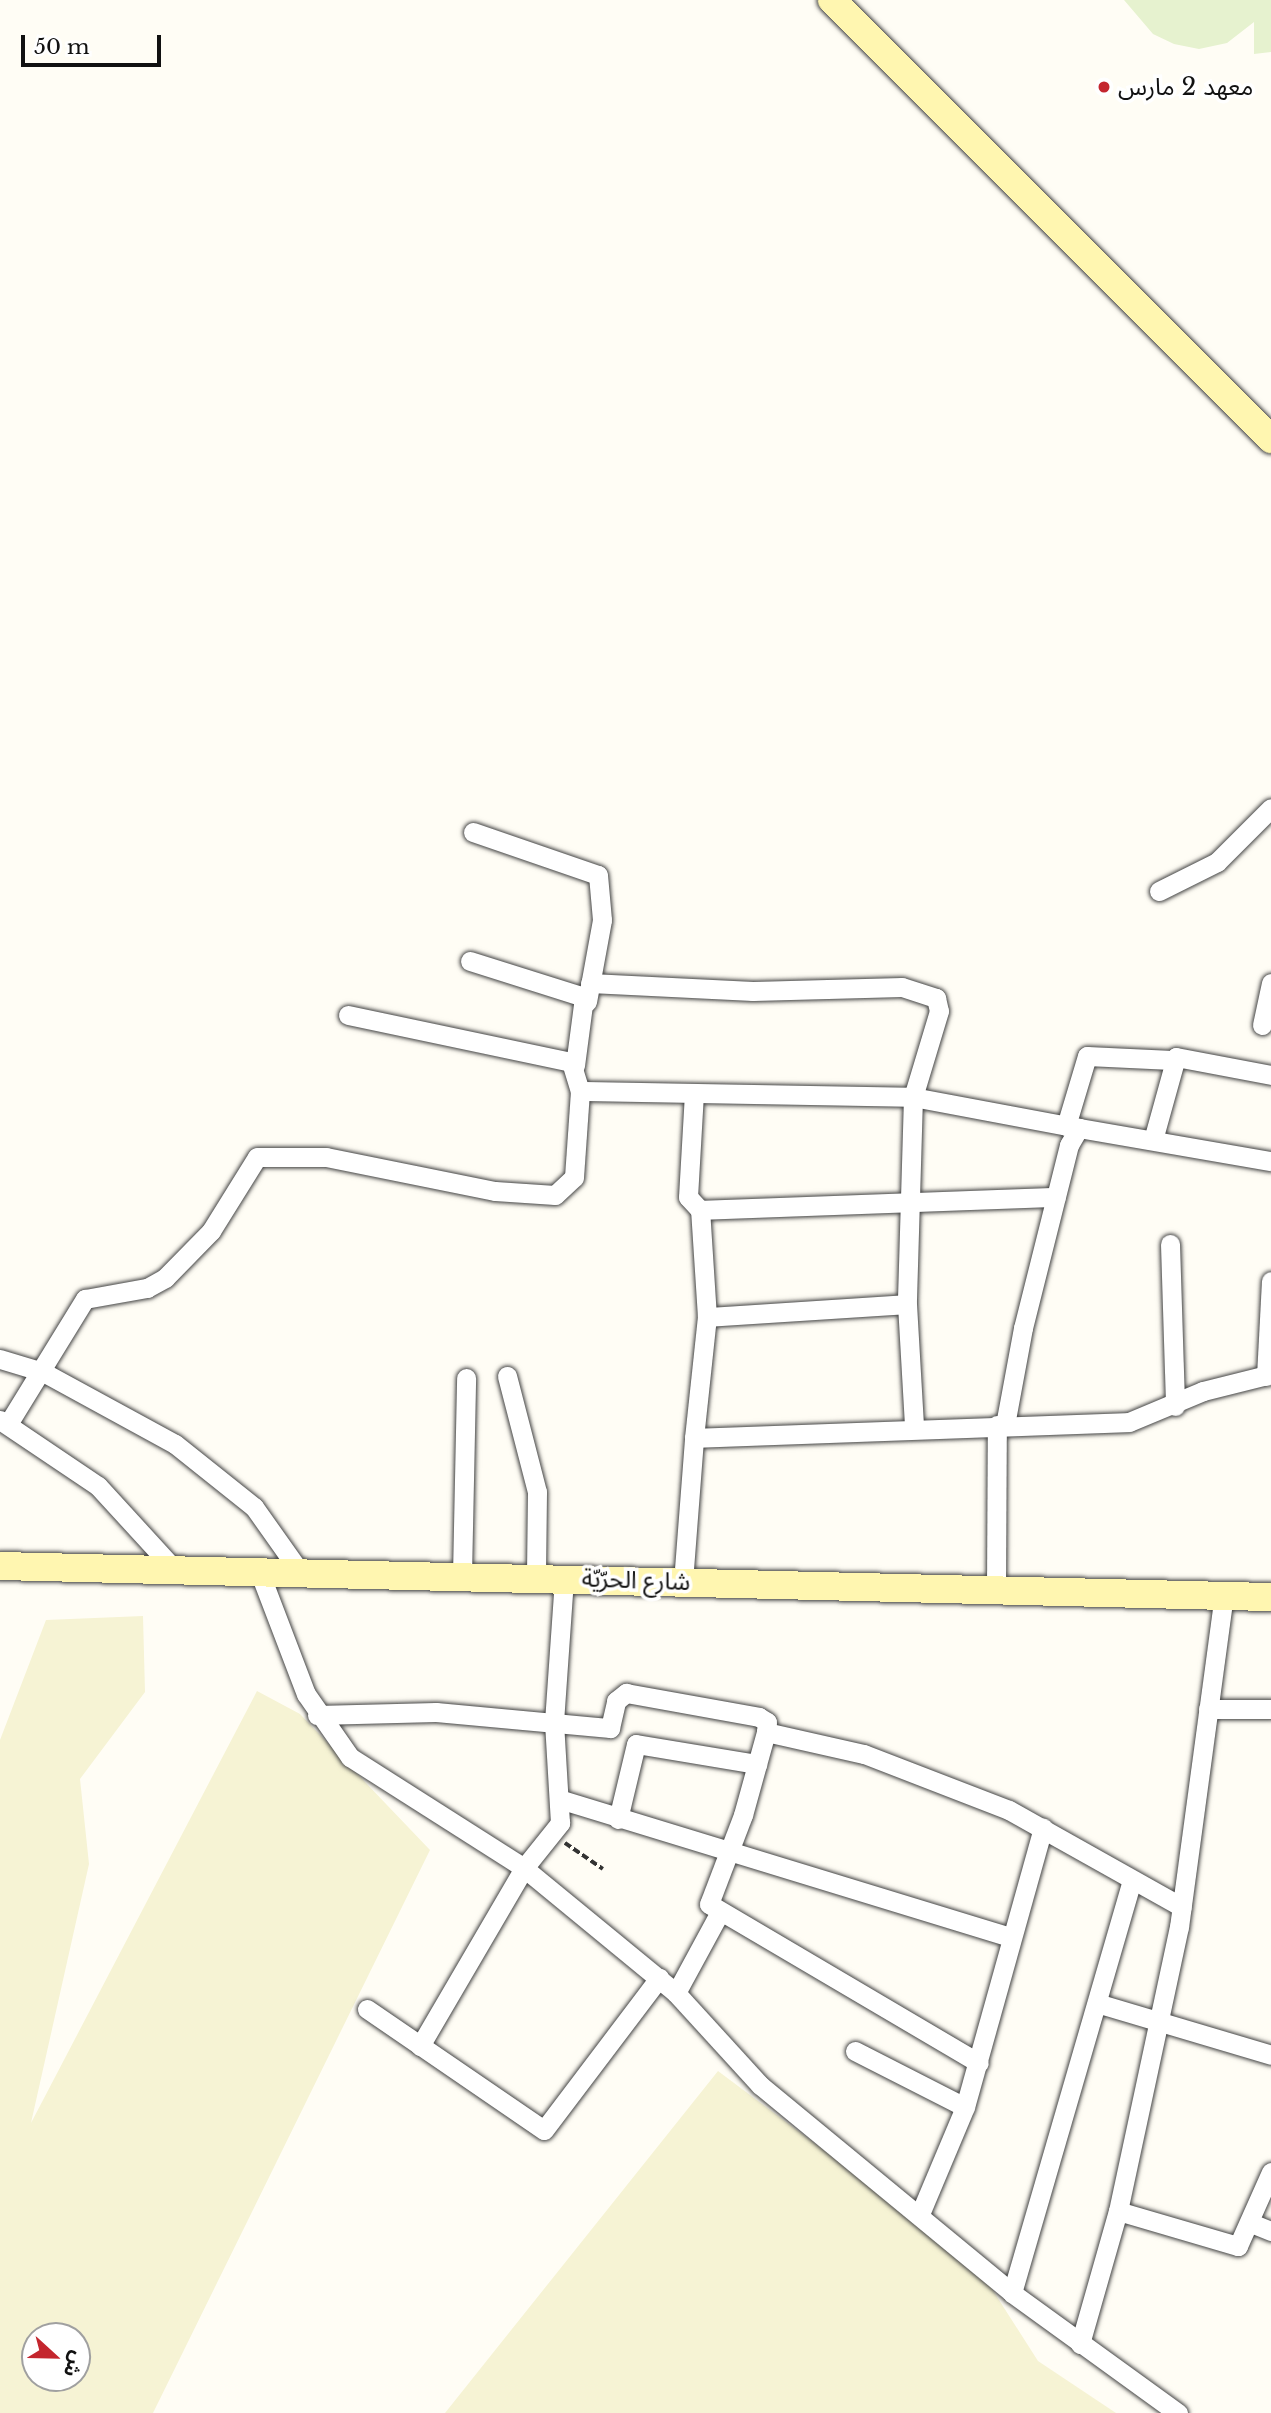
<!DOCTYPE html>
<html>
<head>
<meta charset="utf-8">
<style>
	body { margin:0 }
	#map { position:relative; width:1271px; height:2413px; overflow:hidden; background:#fffdf5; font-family:"Libre Baskerville","Noto Sans Arabic",serif }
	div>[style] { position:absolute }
	.farmland>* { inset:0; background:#f6f3d4 }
	.pitch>* { inset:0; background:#e6f2cf }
	.path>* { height:3.5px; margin-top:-1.75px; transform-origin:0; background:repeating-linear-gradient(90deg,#333 0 7px,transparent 0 10.5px) }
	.roads { filter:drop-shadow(0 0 2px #444) drop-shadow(0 0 2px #444) }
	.street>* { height:19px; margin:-9.5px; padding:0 9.5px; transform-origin:9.5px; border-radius:9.5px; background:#fff }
	.secondary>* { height:28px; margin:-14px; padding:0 14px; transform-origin:14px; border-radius:14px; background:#fff6b0 }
	.dots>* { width:19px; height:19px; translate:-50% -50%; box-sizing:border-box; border:4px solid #fff; border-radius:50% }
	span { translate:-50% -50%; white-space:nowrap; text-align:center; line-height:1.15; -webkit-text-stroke:7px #fff; paint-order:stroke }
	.poi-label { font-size:24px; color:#111 }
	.left { translate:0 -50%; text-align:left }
	.street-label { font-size:24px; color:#111 }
	.north { position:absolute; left:21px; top:2322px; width:70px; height:70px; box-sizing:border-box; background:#fff; border:2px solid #a0a0a0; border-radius:50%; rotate:112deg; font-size:19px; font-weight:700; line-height:28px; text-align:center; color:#111 }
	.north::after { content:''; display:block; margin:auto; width:24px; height:32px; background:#c4262e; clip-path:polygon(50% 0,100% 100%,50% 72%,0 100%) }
	.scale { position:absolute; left:21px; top:35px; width:140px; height:32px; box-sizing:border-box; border:4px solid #111; border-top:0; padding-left:9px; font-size:21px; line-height:24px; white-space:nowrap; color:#111; -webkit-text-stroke:5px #fff; paint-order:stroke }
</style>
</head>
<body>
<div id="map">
	<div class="farmland">
		<div style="clip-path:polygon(evenodd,143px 1616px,145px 1692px,80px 1779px,89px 1864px,31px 2123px,257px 1691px,300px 1714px,430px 1850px,153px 2413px,0 2413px,0 1740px,46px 1620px,143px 1616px,35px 2336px,77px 2336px,77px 2378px,35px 2378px,35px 2336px)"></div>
		<div style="clip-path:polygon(718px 2071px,976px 2264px,1038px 2361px,1116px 2413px,445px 2413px)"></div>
	</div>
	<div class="pitch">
		<div style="clip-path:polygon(1124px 0,1271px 0,1271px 52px,1254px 54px,1254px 22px,1227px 43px,1199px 49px,1174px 44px,1153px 34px)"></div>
	</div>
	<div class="path">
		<div style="left:565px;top:1843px;width:46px;rotate:34.4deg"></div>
	</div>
	<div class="roads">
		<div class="street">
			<div style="left:473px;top:832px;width:132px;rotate:19deg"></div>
			<div style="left:598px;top:875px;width:45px;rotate:84.9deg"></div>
			<div style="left:602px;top:920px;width:83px;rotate:100.4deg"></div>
			<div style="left:1159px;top:891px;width:65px;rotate:-26.6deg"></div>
			<div style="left:1217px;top:862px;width:76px;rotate:-45deg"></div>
			<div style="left:470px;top:961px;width:120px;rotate:17.5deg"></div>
			<div style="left:584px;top:997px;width:69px;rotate:97.5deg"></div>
			<div style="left:590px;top:983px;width:163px;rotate:2.8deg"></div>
			<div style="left:753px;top:991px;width:149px;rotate:-1.5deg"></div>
			<div style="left:902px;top:987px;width:36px;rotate:18deg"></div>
			<div style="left:936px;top:998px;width:13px;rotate:77deg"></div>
			<div style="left:939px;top:1011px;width:90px;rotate:106.8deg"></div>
			<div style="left:913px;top:1097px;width:207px;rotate:91.7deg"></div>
			<div style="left:907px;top:1304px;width:123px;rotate:86.7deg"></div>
			<div style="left:348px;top:1015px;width:228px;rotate:11.9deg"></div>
			<div style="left:571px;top:1062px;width:30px;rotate:73deg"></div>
			<div style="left:580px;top:1091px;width:333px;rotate:1deg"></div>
			<div style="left:913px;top:1097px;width:169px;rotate:10.6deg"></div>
			<div style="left:1262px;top:1025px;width:43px;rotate:-77.9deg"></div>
			<div style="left:694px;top:1093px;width:104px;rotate:93.3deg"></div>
			<div style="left:688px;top:1197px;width:18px;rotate:47deg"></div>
			<div style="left:700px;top:1210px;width:356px;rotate:-2.1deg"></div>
			<div style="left:1066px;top:1126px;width:73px;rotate:-73.3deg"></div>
			<div style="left:1087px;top:1056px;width:85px;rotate:2.7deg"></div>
			<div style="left:1153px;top:1140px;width:86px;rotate:-74.5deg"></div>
			<div style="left:1176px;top:1057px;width:97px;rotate:10.7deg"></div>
			<div style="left:1170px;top:1244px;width:162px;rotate:88.2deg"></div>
			<div style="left:707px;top:1317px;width:200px;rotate:-3.7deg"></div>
			<div style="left:0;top:1359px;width:45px;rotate:16.8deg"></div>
			<div style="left:43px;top:1372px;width:150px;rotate:28.6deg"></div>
			<div style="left:175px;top:1444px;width:101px;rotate:38.6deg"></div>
			<div style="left:254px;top:1507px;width:80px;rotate:54.7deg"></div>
			<div style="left:507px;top:1376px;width:120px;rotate:75.5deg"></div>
			<div style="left:537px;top:1492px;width:85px;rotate:90.7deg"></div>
			<div style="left:1266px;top:1376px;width:95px;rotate:-87deg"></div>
			<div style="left:0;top:1420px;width:118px;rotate:34deg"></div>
			<div style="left:98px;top:1486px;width:114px;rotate:47.5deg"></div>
			<div style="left:8px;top:1424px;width:147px;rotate:-58.4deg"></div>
			<div style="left:85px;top:1299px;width:63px;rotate:-10.1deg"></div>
			<div style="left:147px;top:1288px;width:21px;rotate:-29deg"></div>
			<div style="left:165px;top:1278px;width:66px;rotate:-45.6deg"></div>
			<div style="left:211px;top:1231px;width:87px;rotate:-58.1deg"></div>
			<div style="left:257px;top:1157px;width:69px"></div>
			<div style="left:326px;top:1157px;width:172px;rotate:11.4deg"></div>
			<div style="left:495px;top:1191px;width:60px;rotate:3.8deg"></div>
			<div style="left:555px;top:1195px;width:26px;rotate:-43deg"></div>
			<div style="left:574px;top:1177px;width:86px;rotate:-86deg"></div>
			<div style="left:1005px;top:1425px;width:99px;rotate:-79.5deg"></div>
			<div style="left:1023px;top:1328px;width:189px;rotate:-75.9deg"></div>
			<div style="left:1069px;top:1145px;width:20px;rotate:-60deg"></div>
			<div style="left:1079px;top:1128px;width:195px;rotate:9.8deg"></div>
			<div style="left:694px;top:1438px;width:122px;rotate:-83.9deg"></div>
			<div style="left:707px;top:1317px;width:107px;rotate:-93.7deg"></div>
			<div style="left:259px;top:1571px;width:132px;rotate:69.1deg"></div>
			<div style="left:306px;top:1694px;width:77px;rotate:55.1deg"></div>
			<div style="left:350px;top:1757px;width:206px;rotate:32.5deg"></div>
			<div style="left:524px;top:1868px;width:197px;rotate:39.4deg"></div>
			<div style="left:676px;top:1993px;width:125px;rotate:47.6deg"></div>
			<div style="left:760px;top:2085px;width:327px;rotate:39.5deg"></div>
			<div style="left:1012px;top:2293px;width:427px;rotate:-73.8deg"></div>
			<div style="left:462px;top:1575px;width:197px;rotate:-88.8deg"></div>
			<div style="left:683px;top:1582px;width:144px;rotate:-85.6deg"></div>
			<div style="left:694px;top:1438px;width:435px;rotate:-2.1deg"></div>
			<div style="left:1129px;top:1422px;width:80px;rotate:-22.7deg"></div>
			<div style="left:1203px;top:1391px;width:70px;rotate:-14deg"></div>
			<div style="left:996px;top:1590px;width:165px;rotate:-89.7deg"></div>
			<div style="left:1208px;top:1709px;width:63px"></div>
			<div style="left:317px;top:1715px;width:119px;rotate:-1.4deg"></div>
			<div style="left:436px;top:1712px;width:175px;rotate:5.3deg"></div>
			<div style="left:610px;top:1728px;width:28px;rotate:-77deg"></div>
			<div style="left:616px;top:1701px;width:13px;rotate:-39deg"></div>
			<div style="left:626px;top:1693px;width:135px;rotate:10.2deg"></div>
			<div style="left:759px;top:1717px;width:9px;rotate:32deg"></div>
			<div style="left:767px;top:1722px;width:10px;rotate:96deg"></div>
			<div style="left:766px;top:1732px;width:100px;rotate:12.7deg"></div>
			<div style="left:864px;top:1754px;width:155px;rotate:21.1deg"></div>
			<div style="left:1009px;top:1810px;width:198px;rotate:29.3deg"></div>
			<div style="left:766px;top:1732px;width:86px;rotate:105.5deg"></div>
			<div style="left:743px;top:1815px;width:95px;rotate:110.9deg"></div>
			<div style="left:709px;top:1904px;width:313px;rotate:30.5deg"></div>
			<div style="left:559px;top:1799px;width:473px;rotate:17deg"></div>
			<div style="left:618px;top:1819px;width:77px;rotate:-76.5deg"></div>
			<div style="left:636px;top:1744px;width:123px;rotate:9.4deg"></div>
			<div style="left:676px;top:1993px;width:92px;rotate:-61.5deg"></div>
			<div style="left:1097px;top:2003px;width:182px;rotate:16.6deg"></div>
			<div style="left:367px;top:2009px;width:214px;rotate:34.4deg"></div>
			<div style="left:544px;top:2130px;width:191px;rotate:-52.9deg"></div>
			<div style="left:420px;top:2046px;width:206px;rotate:-59.7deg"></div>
			<div style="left:524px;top:1868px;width:58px;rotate:-51.3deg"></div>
			<div style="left:560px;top:1823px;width:101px;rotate:-93.4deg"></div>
			<div style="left:554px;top:1722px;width:144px;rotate:-86deg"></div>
			<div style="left:855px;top:2051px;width:123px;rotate:27deg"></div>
			<div style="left:1118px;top:2211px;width:125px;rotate:16.3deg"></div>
			<div style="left:1238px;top:2246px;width:81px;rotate:-66deg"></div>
			<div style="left:920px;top:2214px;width:116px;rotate:-67.2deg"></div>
			<div style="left:965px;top:2107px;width:290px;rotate:-74.4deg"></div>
			<div style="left:1251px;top:2223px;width:22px;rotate:22deg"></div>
			<div style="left:1012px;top:2293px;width:205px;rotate:35.9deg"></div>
			<div style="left:1080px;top:2344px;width:138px;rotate:-74.1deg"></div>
			<div style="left:1118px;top:2211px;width:290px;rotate:-77.9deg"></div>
			<div style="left:1179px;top:1927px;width:335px;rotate:-82.3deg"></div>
		</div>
		<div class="secondary">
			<div style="left:832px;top:0;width:621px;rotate:45deg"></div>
			<div style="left:0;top:1566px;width:1271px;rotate:1.4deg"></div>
		</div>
	</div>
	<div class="dots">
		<div style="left:1104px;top:87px;background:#c4262e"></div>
	</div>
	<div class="poi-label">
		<span class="left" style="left:1118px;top:87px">معهد 2 مارس</span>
	</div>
	<div class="street-label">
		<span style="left:636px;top:1580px;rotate:2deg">شارع الحرّيّة</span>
	</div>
	<div class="north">ش</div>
	<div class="scale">50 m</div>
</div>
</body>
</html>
